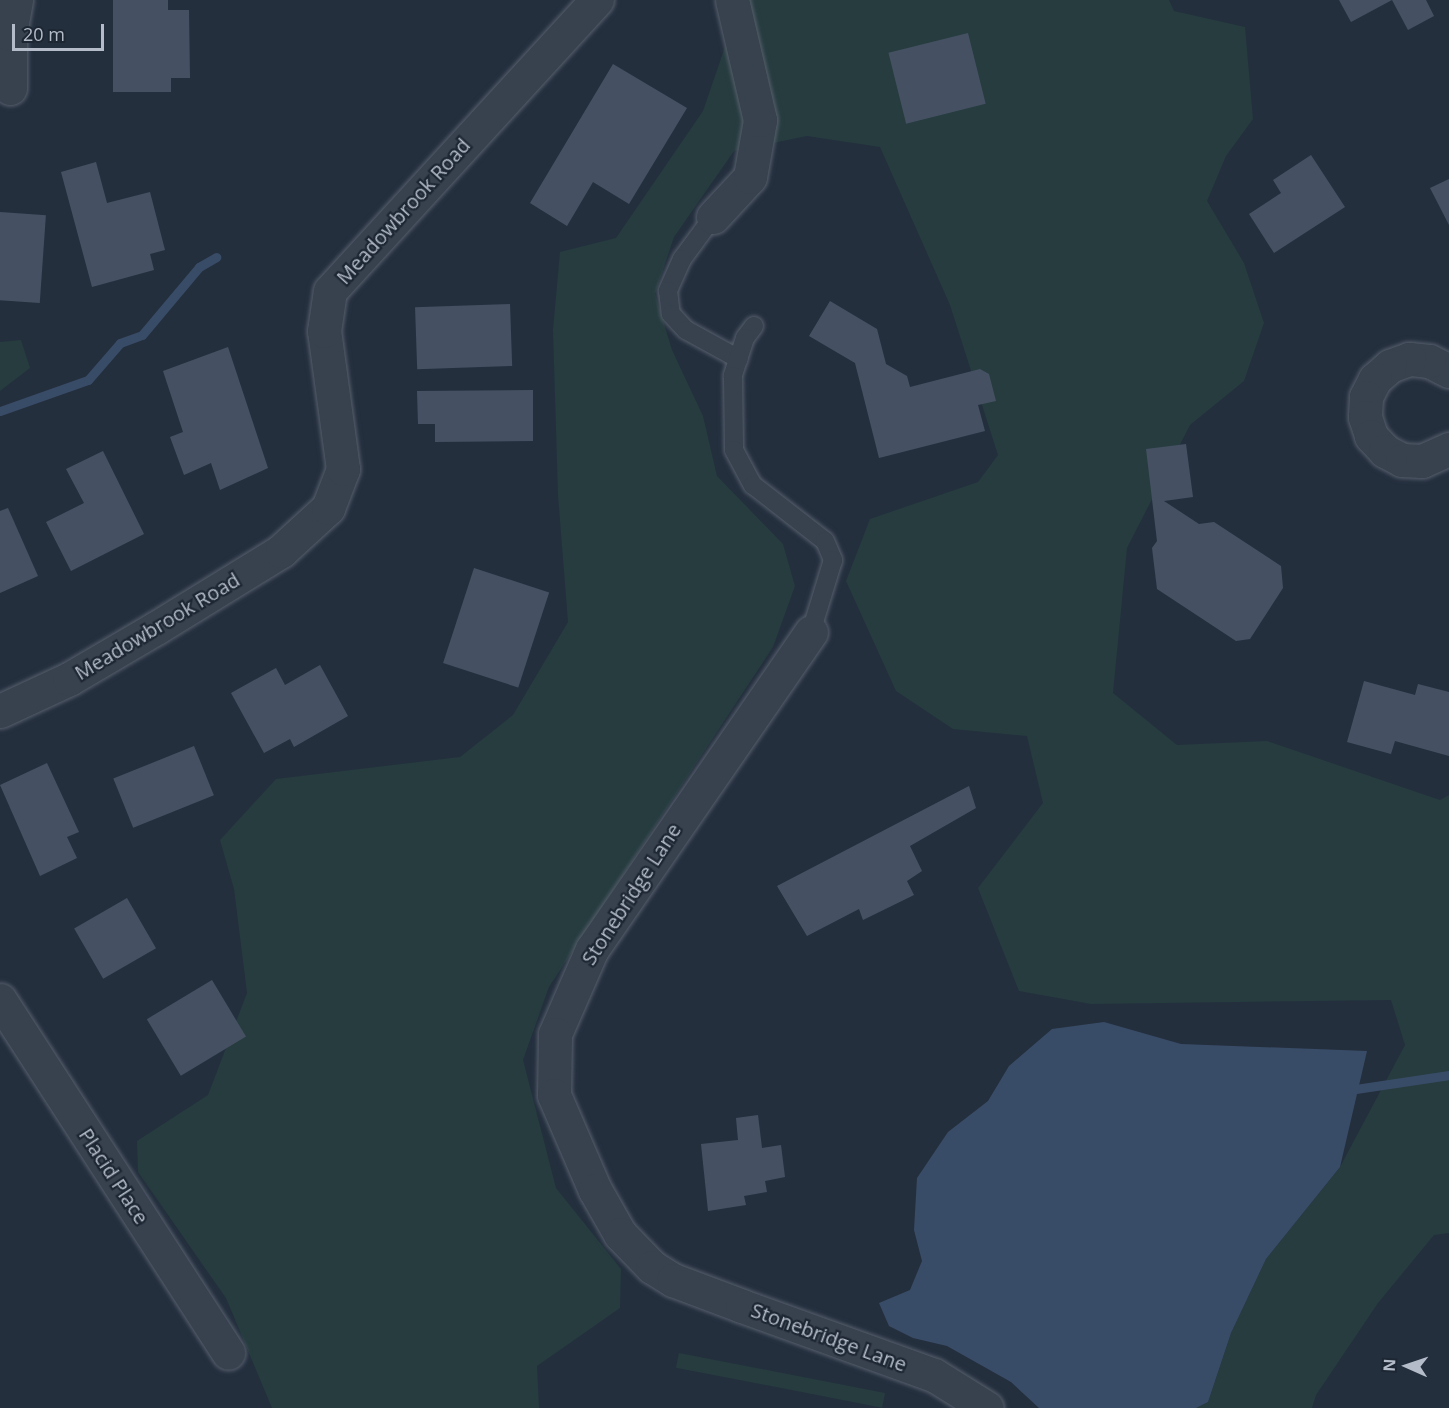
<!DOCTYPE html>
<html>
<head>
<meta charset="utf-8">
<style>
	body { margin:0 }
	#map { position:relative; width:1449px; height:1408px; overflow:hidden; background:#242f3e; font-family:"Open Sans",sans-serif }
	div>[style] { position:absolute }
	.green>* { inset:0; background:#263c3f; transform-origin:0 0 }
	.water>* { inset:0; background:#394c67 }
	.stream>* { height:9px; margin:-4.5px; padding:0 4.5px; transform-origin:4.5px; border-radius:4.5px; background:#394c67 }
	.building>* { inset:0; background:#455162; transform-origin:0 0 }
	.roads { filter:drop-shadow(0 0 2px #565f6c) drop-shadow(0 0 2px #565f6c) }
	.lane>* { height:18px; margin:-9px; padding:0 9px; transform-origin:9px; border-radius:9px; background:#38414e }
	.street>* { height:33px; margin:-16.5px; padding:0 16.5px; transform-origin:16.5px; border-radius:16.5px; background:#38414e }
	span { translate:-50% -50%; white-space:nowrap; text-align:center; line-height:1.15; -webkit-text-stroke:4.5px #1d2633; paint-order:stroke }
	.street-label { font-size:20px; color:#b4bcc9 }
	.north { position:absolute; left:1377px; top:1336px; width:60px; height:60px; -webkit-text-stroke:4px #1d2633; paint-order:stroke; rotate:273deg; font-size:16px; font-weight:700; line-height:24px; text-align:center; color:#b4bcc9 }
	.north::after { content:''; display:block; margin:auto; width:21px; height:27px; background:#b4bcc9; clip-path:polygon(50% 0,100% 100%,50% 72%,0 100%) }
	.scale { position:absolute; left:12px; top:24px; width:92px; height:27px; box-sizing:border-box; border:3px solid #b4bcc9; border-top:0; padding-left:8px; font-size:18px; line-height:21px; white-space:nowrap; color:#b4bcc9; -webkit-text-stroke:4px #1d2633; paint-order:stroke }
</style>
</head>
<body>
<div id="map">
	<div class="green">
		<div style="clip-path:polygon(741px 0,1169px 0,1174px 11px,1245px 27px,1253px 119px,1226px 156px,1207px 201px,1244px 263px,1264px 323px,1244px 381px,1190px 425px,1127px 548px,1113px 693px,1177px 745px,1267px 741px,1440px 800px,1449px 795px,1449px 1233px,1434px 1235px,1378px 1303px,1316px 1395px,1312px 1408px,1196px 1408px,1208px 1402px,1231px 1333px,1266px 1259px,1340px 1167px,1405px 1045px,1391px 1000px,1091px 1004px,1019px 991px,978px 888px,1043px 803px,1027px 736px,953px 729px,896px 691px,846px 581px,870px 519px,978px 482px,998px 455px,950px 305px,880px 147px,807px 136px,734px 151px,674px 237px,655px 294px,672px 350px,703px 416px,717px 476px,783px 544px,795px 586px,773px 647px,549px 987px,523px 1060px,556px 1188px,621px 1269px,620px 1308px,537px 1366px,539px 1408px,272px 1408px,226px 1298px,138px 1172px,137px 1141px,208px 1095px,247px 993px,234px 889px,220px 840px,276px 779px,460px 757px,513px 715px,568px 622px,558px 495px,553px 330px,560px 252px,616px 238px,703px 111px)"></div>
		<div style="clip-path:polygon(21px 340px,30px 368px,0 391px,0 342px)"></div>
		<div style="left:885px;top:1393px;width:15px;height:210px;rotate:101deg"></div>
	</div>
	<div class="water">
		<div style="clip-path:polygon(1104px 1022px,1181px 1044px,1367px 1051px,1340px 1167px,1266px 1259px,1231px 1333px,1208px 1402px,1196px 1408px,1039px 1408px,1011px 1382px,947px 1346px,913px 1338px,889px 1326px,879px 1303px,910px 1290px,922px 1261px,914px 1230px,917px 1178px,948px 1132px,988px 1101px,1009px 1066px,1052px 1029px)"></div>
	</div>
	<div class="stream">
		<div style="left:0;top:411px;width:93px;rotate:-19.4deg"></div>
		<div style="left:88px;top:380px;width:49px;rotate:-49.1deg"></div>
		<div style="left:120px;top:343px;width:23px;rotate:-20deg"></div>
		<div style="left:142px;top:335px;width:89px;rotate:-50deg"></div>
		<div style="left:199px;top:267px;width:20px;rotate:-30deg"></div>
		<div style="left:1349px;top:1090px;width:101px;rotate:-8.5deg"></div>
	</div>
	<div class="building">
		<div style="clip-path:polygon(113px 0,168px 0,168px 10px,189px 10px,190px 78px,171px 78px,171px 92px,113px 92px)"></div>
		<div style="clip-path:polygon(1339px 0,1392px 0,1351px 22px)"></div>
		<div style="clip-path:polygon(1392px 0,1426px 0,1434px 16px,1408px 30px)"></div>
		<div style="left:968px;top:33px;width:73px;height:82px;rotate:76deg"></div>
		<div style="clip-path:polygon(613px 64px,687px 108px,629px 204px,593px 182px,567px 226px,530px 203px)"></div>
		<div style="clip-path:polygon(1311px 155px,1345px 207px,1274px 253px,1249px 214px,1281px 193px,1273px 180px)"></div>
		<div style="clip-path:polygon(96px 162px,107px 203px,150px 192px,165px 250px,150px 254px,154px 270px,92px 287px,61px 172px)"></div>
		<div style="clip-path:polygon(1449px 179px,1449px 225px,1430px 188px)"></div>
		<div style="left:0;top:212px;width:46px;height:88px;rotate:4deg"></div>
		<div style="clip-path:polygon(830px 301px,877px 329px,886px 364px,907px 376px,910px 387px,980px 369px,989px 374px,996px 401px,978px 405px,985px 431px,879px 458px,855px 363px,809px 336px)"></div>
		<div style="left:510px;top:304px;width:62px;height:95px;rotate:88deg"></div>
		<div style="clip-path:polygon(228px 347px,268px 468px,220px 490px,211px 463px,184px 475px,170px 437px,183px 432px,163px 371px)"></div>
		<div style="clip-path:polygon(533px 390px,533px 441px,435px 442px,435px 424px,418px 424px,417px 391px)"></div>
		<div style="clip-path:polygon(1186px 444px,1193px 497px,1164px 501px,1199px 524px,1214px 522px,1281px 566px,1283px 588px,1250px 639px,1236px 641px,1157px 589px,1152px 548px,1157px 541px,1146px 449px)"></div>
		<div style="clip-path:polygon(103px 451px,144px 534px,71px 571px,46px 522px,84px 503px,66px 469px)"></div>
		<div style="clip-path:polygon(8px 508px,38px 576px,0 593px,0 511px)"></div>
		<div style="left:474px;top:568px;width:79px;height:100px;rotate:18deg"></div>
		<div style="clip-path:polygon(320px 665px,348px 716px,294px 747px,290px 739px,264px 753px,231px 693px,276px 668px,285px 685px)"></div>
		<div style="clip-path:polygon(1364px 681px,1415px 695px,1418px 684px,1449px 692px,1449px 756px,1395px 741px,1391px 754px,1347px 742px)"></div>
		<div style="left:194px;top:746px;width:53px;height:87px;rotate:68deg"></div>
		<div style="clip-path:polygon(47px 763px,79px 832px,67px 837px,77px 858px,40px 876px,0 785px)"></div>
		<div style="clip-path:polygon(969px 786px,976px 808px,910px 846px,922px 871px,907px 881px,914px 895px,863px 920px,859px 909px,807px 936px,777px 886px)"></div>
		<div style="left:127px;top:898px;width:58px;height:61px;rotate:60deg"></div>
		<div style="left:212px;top:980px;width:66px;height:76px;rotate:59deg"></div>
		<div style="clip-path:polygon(758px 1115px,762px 1148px,781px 1145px,785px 1177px,765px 1181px,767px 1192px,744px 1196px,746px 1205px,708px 1211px,701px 1144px,738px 1140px,736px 1118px)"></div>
	</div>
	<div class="roads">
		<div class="lane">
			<div style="left:713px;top:217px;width:52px;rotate:126.4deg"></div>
			<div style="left:682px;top:259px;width:35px;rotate:114deg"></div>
			<div style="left:668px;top:291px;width:23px;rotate:83deg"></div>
			<div style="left:671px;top:314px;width:22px;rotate:47deg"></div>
			<div style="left:686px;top:330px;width:60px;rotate:28.7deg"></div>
			<div style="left:754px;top:326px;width:15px;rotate:127deg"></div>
			<div style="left:745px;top:338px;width:40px;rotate:108deg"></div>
			<div style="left:733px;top:376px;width:74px;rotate:89.2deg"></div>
			<div style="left:734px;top:450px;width:40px;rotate:62deg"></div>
			<div style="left:753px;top:485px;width:91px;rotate:37.9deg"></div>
			<div style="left:825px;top:541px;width:21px;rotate:67deg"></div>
			<div style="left:833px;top:560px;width:75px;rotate:107deg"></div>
		</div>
		<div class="street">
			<div style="left:10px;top:88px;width:54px;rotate:-90deg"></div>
			<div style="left:10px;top:34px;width:35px;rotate:-80deg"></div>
			<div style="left:713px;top:217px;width:54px;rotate:-47.2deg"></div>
			<div style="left:750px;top:177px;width:58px;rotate:-80deg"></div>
			<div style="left:760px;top:120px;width:123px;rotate:-103.1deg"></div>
			<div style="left:1449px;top:371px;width:22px;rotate:-153deg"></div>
			<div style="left:1429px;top:361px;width:20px;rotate:-174deg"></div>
			<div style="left:1409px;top:359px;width:20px;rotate:160deg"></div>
			<div style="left:1390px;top:366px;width:20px;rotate:139deg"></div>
			<div style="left:1375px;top:379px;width:20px;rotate:117deg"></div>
			<div style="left:1366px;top:397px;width:20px;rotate:93deg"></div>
			<div style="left:1365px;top:417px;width:20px;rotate:72deg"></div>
			<div style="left:1371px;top:436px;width:21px;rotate:47deg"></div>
			<div style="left:1385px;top:451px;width:19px;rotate:28deg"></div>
			<div style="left:1402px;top:460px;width:20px;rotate:3deg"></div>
			<div style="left:1422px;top:461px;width:30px;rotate:-24deg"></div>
			<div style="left:811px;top:632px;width:385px;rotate:124.6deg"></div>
			<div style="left:592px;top:949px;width:93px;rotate:113.5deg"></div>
			<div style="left:555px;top:1034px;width:61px;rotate:90.9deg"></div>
			<div style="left:554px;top:1095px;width:103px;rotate:66.7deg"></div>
			<div style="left:595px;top:1190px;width:51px;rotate:60.4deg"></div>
			<div style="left:620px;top:1234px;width:46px;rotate:45.9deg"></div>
			<div style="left:652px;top:1267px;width:25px;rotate:32deg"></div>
			<div style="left:673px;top:1280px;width:74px;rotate:20.6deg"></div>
			<div style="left:742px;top:1306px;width:204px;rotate:19.8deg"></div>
			<div style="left:934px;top:1375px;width:62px;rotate:31.9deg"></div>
			<div style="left:0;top:711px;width:76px;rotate:-24.9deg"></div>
			<div style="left:69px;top:679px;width:101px;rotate:-30.4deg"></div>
			<div style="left:156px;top:628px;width:147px;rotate:-31.6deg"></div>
			<div style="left:281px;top:551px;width:64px;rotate:-42.5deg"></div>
			<div style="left:328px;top:508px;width:42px;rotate:-69deg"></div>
			<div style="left:343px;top:469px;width:139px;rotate:-97.8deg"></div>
			<div style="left:324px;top:331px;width:40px;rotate:-81.5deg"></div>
			<div style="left:330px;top:291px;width:395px;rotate:-47.5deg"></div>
			<div style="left:0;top:1000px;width:420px;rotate:57.1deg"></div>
		</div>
	</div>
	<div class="street-label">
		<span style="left:403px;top:211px;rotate:-48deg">Meadowbrook Road</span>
		<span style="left:157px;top:626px;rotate:-31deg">Meadowbrook Road</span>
		<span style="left:631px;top:894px;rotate:-57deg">Stonebridge Lane</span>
		<span style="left:114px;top:1176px;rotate:57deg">Placid Place</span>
		<span style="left:829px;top:1337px;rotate:20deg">Stonebridge Lane</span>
	</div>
	<div class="north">N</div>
	<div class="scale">20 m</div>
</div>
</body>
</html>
